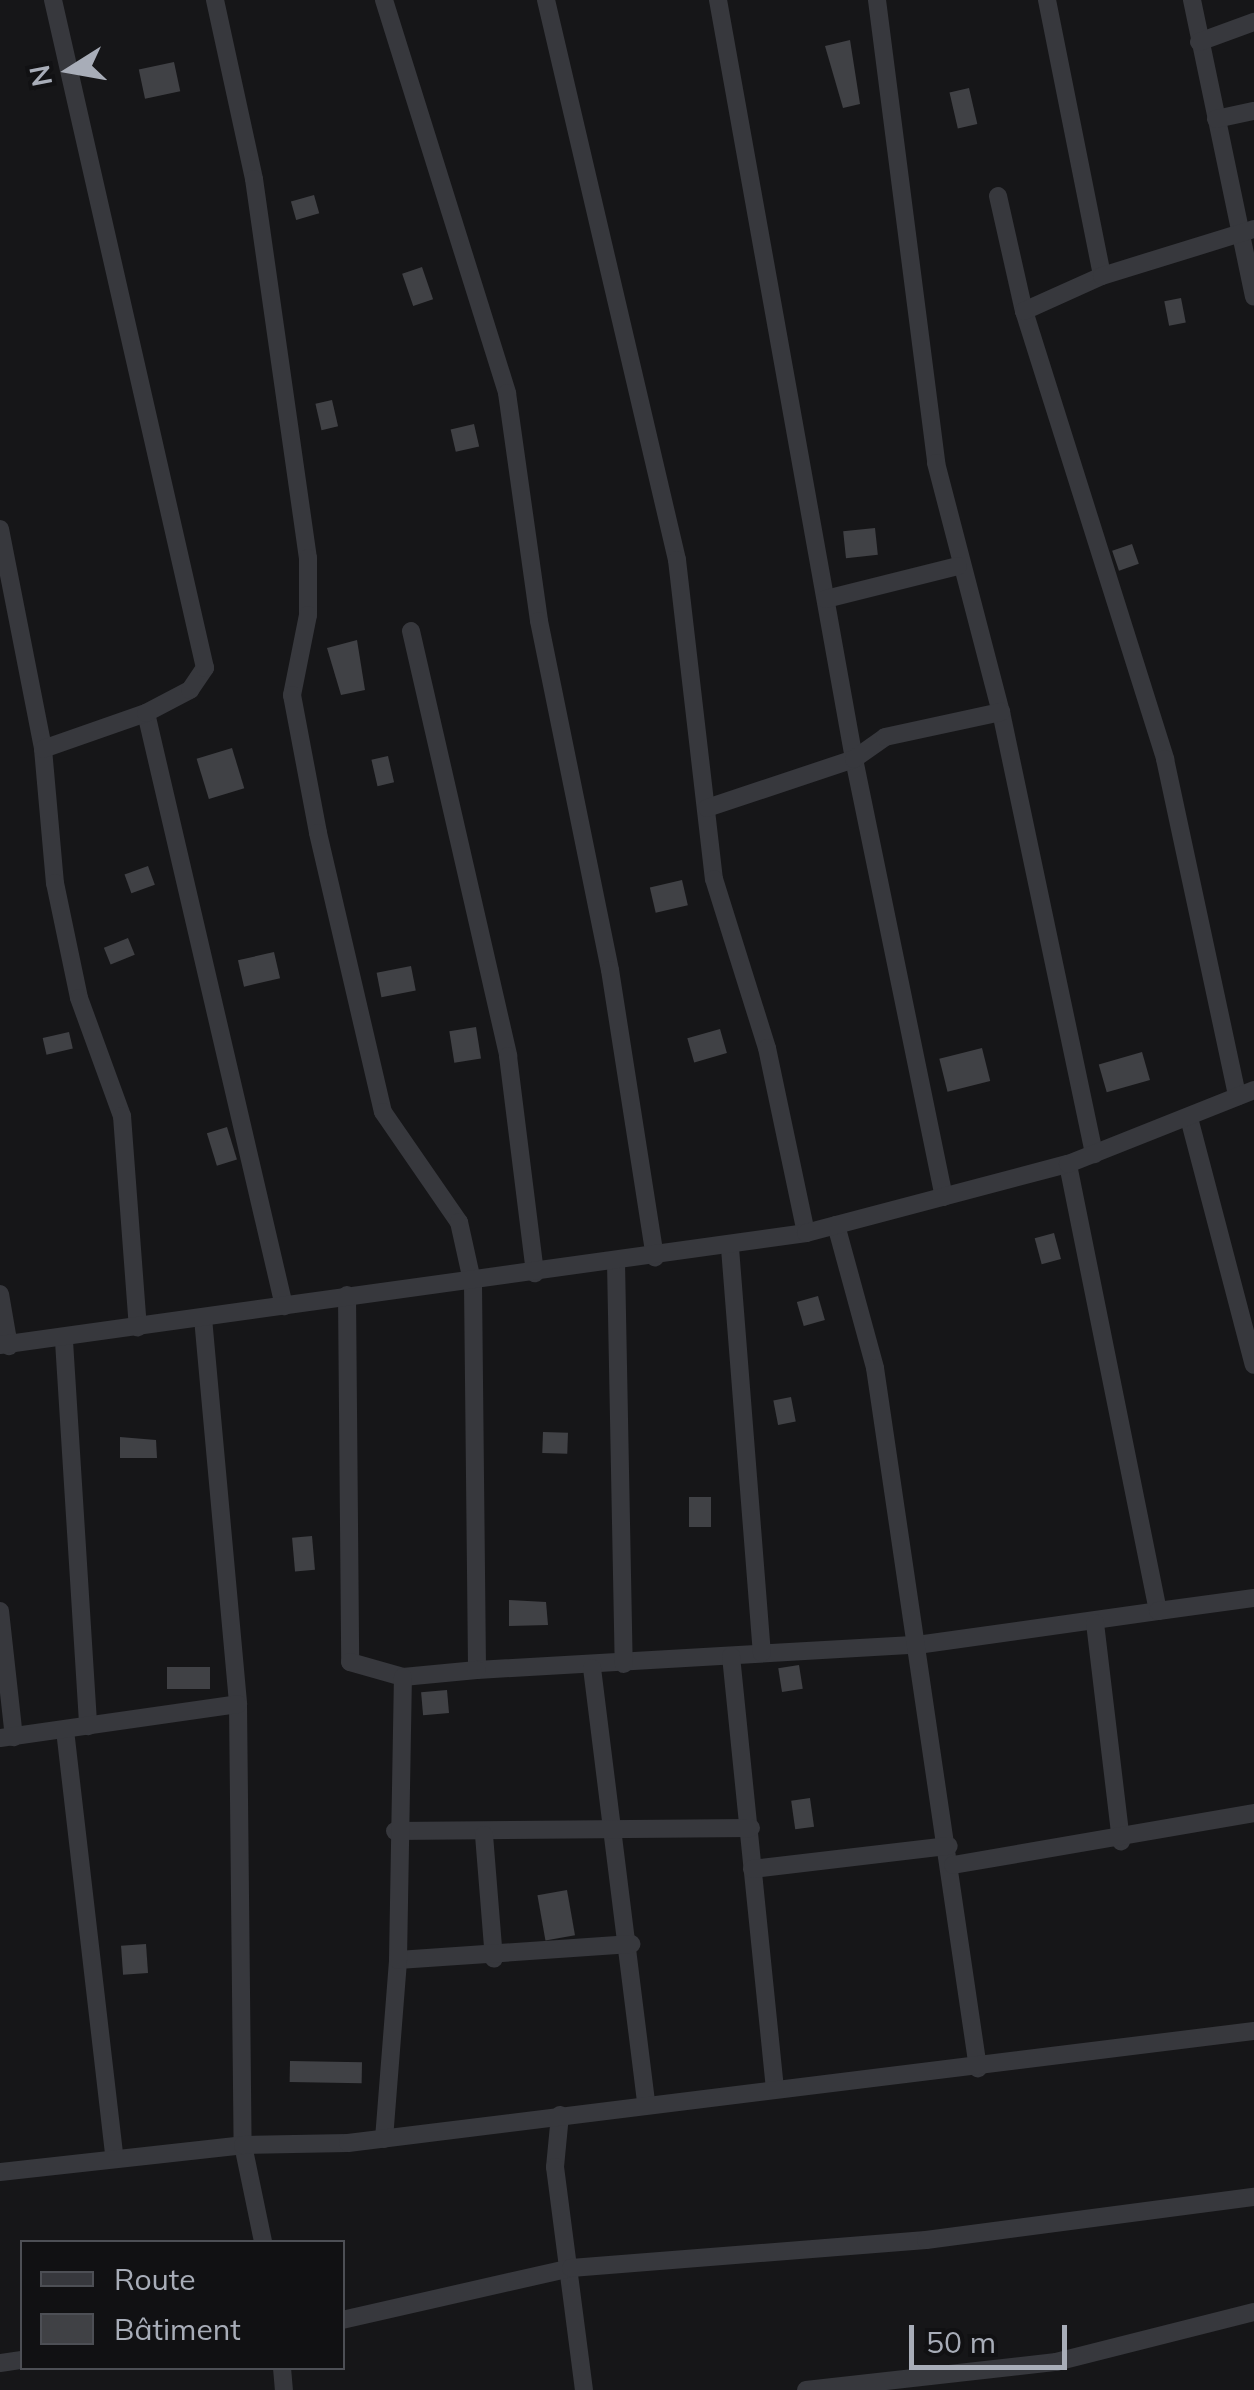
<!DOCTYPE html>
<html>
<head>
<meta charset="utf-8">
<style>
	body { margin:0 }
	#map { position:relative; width:1254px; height:2390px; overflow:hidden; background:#161618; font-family:Mulish,sans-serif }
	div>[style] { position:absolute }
	.building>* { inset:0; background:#404145; transform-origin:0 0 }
	.street>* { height:18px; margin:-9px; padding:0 9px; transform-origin:9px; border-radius:9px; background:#37383d }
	span { translate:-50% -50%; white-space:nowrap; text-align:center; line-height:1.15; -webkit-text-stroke:10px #111113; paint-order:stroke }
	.legend { position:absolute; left:20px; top:2240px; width:325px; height:130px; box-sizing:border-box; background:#111113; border:2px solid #4d4f55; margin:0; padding:12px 18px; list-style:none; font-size:30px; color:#a8adb8 }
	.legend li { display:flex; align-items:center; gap:20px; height:50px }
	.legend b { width:50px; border:2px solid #4d4f55 }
	.north { position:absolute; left:20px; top:20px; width:100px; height:100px; -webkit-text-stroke:8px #111113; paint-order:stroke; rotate:259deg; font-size:28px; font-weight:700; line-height:40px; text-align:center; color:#a8adb8 }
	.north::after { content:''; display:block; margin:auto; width:35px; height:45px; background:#a8adb8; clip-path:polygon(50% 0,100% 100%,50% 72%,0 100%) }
	.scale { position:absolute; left:909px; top:2325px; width:158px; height:45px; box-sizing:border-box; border:5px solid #a8adb8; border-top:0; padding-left:12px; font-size:30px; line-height:35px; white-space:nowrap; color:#a8adb8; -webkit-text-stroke:8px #111113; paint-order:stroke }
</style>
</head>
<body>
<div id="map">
	<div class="building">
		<div style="clip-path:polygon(850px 40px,860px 104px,843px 108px,825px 46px)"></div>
		<div style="left:174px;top:62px;width:30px;height:36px;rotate:78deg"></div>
		<div style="left:969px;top:88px;width:37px;height:20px;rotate:77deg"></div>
		<div style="left:314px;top:195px;width:19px;height:24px;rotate:74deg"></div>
		<div style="left:422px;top:267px;width:34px;height:21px;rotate:71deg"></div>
		<div style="left:1181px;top:298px;width:25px;height:17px;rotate:79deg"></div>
		<div style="left:332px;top:400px;width:27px;height:17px;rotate:77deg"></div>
		<div style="left:474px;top:424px;width:23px;height:24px;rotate:77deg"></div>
		<div style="left:875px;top:528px;width:27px;height:32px;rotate:84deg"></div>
		<div style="left:1132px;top:544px;width:21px;height:21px;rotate:71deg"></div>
		<div style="clip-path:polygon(357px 640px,365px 690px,341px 695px,327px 648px)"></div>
		<div style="left:232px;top:748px;width:42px;height:37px;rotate:73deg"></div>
		<div style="left:388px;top:756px;width:27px;height:17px;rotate:77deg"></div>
		<div style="left:148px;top:866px;width:20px;height:25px;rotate:70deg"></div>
		<div style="left:682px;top:880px;width:26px;height:33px;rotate:77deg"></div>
		<div style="left:128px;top:938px;width:18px;height:26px;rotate:68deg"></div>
		<div style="left:274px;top:952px;width:27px;height:37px;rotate:77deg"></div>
		<div style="left:411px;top:966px;width:25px;height:35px;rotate:79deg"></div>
		<div style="left:476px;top:1027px;width:32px;height:27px;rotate:81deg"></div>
		<div style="left:720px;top:1029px;width:25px;height:34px;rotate:74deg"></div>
		<div style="left:69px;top:1032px;width:17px;height:27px;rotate:77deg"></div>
		<div style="left:982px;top:1048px;width:34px;height:44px;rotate:76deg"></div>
		<div style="left:1142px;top:1052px;width:29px;height:45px;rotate:74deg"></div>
		<div style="left:227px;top:1127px;width:34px;height:21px;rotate:73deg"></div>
		<div style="left:1054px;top:1233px;width:27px;height:20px;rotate:75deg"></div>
		<div style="left:818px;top:1296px;width:25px;height:22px;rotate:74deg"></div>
		<div style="left:791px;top:1397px;width:25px;height:18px;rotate:79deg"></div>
		<div style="left:543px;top:1432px;width:25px;height:21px;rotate:2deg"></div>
		<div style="clip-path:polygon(120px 1437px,156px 1440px,157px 1458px,120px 1458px)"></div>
		<div style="left:689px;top:1497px;width:22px;height:30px"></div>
		<div style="left:312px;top:1536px;width:34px;height:20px;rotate:85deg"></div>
		<div style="clip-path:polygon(509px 1600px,546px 1602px,548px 1625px,509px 1626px)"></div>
		<div style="left:799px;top:1665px;width:24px;height:21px;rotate:81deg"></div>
		<div style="left:210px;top:1667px;width:22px;height:43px;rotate:90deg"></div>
		<div style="left:447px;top:1690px;width:23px;height:26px;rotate:85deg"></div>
		<div style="left:810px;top:1798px;width:29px;height:19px;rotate:82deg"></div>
		<div style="left:567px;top:1890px;width:46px;height:30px;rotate:80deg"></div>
		<div style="left:146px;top:1944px;width:29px;height:25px;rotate:86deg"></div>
		<div style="left:290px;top:2061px;width:72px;height:21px;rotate:1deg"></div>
	</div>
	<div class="street">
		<div style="left:215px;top:0;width:183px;rotate:77.7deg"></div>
		<div style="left:254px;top:179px;width:383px;rotate:81.9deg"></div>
		<div style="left:308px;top:558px;width:57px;rotate:90deg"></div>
		<div style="left:308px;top:615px;width:82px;rotate:101.3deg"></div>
		<div style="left:292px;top:695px;width:140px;rotate:79.3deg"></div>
		<div style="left:318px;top:833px;width:286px;rotate:76.9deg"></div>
		<div style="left:383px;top:1112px;width:134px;rotate:55.4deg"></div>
		<div style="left:459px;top:1222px;width:65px;rotate:77.5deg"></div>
		<div style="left:473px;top:1285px;width:385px;rotate:89.4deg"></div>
		<div style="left:477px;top:1670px;width:441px;rotate:-3.3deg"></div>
		<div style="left:917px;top:1645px;width:243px;rotate:-8deg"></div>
		<div style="left:1158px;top:1611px;width:456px;rotate:-101.4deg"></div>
		<div style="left:384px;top:0;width:412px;rotate:72.6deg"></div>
		<div style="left:507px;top:393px;width:230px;rotate:82deg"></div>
		<div style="left:539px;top:621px;width:356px;rotate:78.5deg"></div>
		<div style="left:610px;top:970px;width:291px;rotate:81.1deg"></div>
		<div style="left:546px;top:0;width:575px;rotate:76.83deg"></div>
		<div style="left:677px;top:560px;width:321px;rotate:83.4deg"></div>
		<div style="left:714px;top:879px;width:177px;rotate:72.6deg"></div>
		<div style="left:767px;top:1048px;width:189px;rotate:78.1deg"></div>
		<div style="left:718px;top:0;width:771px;rotate:79.84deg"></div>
		<div style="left:854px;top:759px;width:447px;rotate:78.4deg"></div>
		<div style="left:877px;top:0;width:467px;rotate:82.7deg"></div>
		<div style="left:936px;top:463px;width:257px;rotate:75.4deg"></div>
		<div style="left:1001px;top:712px;width:452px;rotate:78.1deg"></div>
		<div style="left:1047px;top:0;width:281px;rotate:78.7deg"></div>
		<div style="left:1192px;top:0;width:303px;rotate:78.2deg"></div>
		<div style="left:1199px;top:42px;width:59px;rotate:-20deg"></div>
		<div style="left:1216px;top:119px;width:39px;rotate:-12deg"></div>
		<div style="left:998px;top:196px;width:118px;rotate:77.3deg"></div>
		<div style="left:1024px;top:311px;width:470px;rotate:72.5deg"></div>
		<div style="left:1165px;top:759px;width:345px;rotate:77.9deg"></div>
		<div style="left:1024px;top:311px;width:85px;rotate:-24.2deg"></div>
		<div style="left:1102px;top:276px;width:159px;rotate:-17.2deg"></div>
		<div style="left:0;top:529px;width:224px;rotate:78.9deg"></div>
		<div style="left:43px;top:749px;width:135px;rotate:84.9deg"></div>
		<div style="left:55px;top:883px;width:117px;rotate:78.2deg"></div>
		<div style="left:79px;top:998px;width:126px;rotate:70deg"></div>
		<div style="left:122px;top:1116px;width:212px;rotate:85.7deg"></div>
		<div style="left:826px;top:599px;width:136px;rotate:-14deg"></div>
		<div style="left:411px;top:631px;width:436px;rotate:77.1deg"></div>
		<div style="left:508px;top:1056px;width:219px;rotate:82.9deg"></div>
		<div style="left:146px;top:713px;width:609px;rotate:76.9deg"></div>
		<div style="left:43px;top:749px;width:109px;rotate:-19.3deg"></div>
		<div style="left:146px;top:713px;width:50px;rotate:-27.6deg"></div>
		<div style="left:190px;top:690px;width:27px;rotate:-56deg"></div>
		<div style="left:205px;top:668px;width:685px;rotate:-102.82deg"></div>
		<div style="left:707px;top:808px;width:155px;rotate:-18.4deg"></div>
		<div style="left:854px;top:759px;width:38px;rotate:-35deg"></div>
		<div style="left:885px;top:737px;width:119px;rotate:-12.2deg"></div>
		<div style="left:1189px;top:1118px;width:255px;rotate:75.3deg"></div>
		<div style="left:836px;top:1225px;width:148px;rotate:74.7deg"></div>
		<div style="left:875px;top:1368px;width:708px;rotate:81.63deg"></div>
		<div style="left:730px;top:1248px;width:406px;rotate:85.5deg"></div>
		<div style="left:616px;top:1262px;width:402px;rotate:88.9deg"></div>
		<div style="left:0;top:1294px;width:53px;rotate:80.2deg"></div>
		<div style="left:347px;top:1295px;width:367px;rotate:89.5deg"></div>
		<div style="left:350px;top:1662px;width:55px;rotate:15.8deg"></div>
		<div style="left:403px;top:1677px;width:74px;rotate:-5.4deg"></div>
		<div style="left:203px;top:1318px;width:388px;rotate:84.8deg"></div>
		<div style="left:238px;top:1704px;width:441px;rotate:89.4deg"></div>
		<div style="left:243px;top:2145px;width:99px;rotate:78.3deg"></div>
		<div style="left:64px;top:1341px;width:386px;rotate:86.4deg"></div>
		<div style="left:0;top:1345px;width:814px;rotate:-7.91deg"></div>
		<div style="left:806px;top:1233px;width:271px;rotate:-14.8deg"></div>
		<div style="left:1068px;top:1164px;width:200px;rotate:-21.7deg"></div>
		<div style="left:0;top:1611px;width:127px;rotate:83.7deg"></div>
		<div style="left:1158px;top:1611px;width:97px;rotate:-7.7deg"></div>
		<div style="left:1095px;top:1623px;width:220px;rotate:83.2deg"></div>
		<div style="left:731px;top:1656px;width:434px;rotate:84.2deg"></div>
		<div style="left:592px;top:1668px;width:437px;rotate:82.9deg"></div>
		<div style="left:65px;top:1730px;width:429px;rotate:83.4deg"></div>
		<div style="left:0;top:1738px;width:240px;rotate:-8.1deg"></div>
		<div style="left:395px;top:1831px;width:356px;rotate:-0.5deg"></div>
		<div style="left:484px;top:1835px;width:124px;rotate:85.4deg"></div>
		<div style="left:953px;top:1865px;width:305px;rotate:-9.8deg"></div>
		<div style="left:752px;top:1869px;width:198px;rotate:-6.7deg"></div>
		<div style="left:398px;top:1960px;width:234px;rotate:-3.9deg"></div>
		<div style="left:560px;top:2115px;width:52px;rotate:95.5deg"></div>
		<div style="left:555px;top:2167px;width:225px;rotate:82.6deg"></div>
		<div style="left:384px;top:2139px;width:180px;rotate:-85.5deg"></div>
		<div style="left:398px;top:1960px;width:283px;rotate:-89deg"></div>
		<div style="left:0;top:2172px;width:244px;rotate:-6.3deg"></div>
		<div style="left:243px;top:2145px;width:105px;rotate:-1.1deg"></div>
		<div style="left:348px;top:2143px;width:913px;rotate:-7.05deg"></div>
		<div style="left:342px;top:2320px;width:235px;rotate:-12.8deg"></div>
		<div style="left:571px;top:2268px;width:356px;rotate:-4.5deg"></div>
		<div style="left:926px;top:2240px;width:331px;rotate:-7.5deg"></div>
		<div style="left:0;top:2363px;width:22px;rotate:-8deg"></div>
		<div style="left:282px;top:2368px;width:22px;rotate:85deg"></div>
		<div style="left:806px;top:2390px;width:252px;rotate:-6.4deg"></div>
		<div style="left:1056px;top:2362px;width:204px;rotate:-14.2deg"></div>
	</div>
	<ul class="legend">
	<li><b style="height:12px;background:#37383d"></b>Route</li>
	<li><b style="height:28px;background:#404145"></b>Bâtiment</li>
	</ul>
	<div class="north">N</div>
	<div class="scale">50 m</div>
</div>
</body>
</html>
